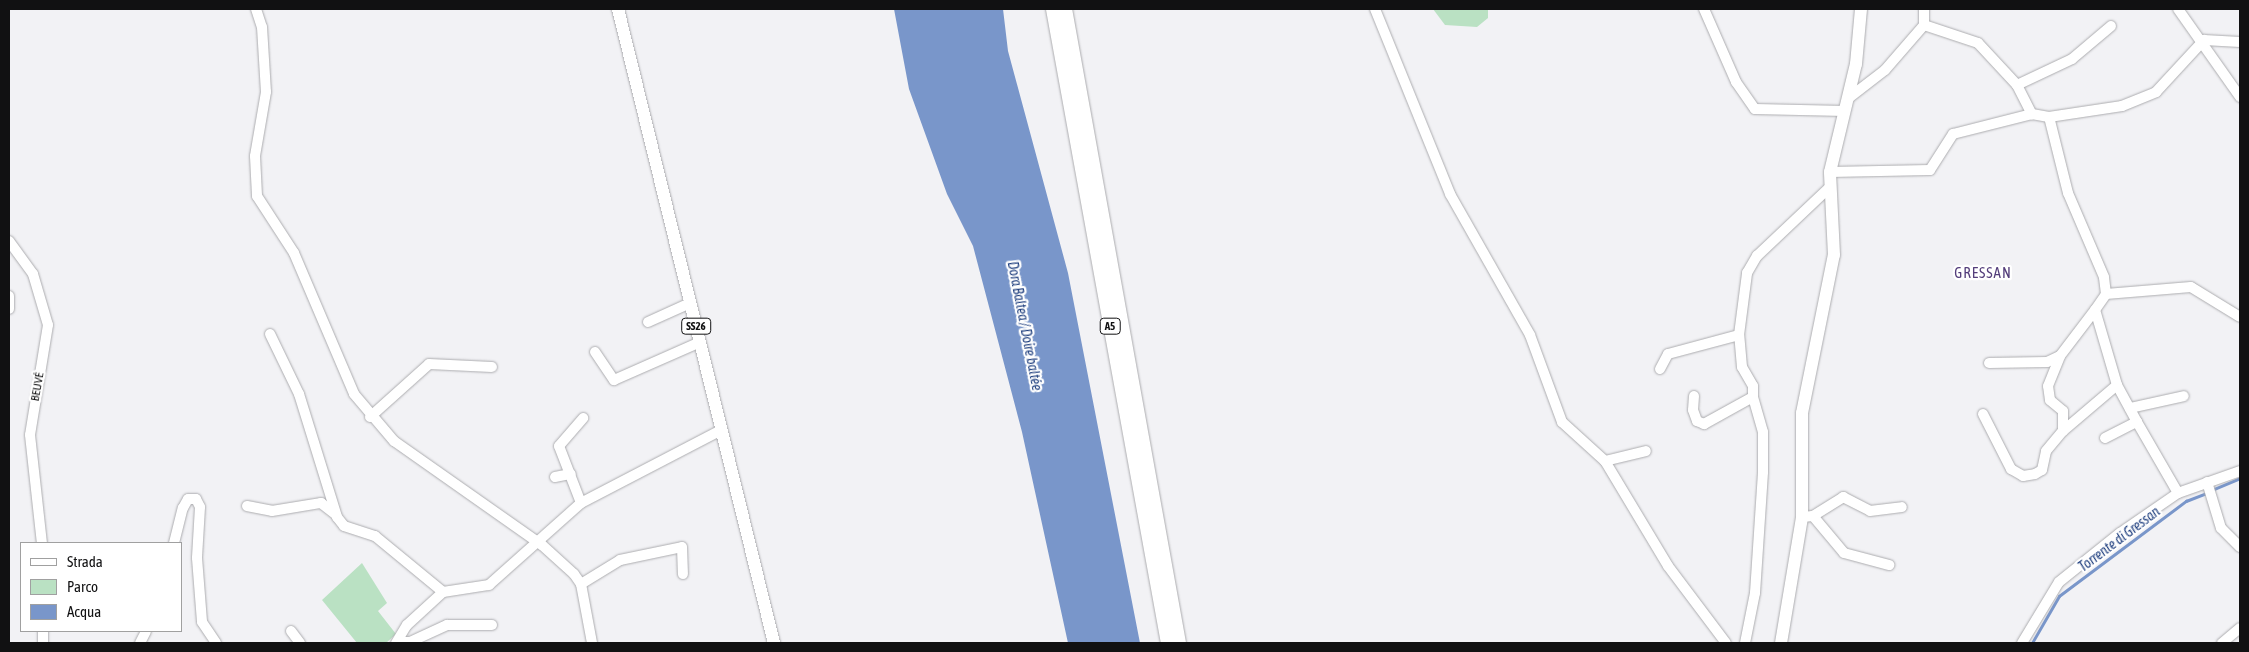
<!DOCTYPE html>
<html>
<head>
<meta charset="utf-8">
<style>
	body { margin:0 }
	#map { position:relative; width:2249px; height:652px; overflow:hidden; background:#f2f2f5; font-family:"Asap Condensed",sans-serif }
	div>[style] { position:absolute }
	.green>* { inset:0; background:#bae1c3 }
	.water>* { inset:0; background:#7996ca }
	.stream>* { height:2.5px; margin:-1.25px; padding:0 1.25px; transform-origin:1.25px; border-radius:1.25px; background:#7996ca }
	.roads { filter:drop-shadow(0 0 1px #acacaf) drop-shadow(0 0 1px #acacaf) }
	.minor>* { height:10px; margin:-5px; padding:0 5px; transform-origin:5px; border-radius:5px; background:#fff }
	.major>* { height:12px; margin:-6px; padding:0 6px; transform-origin:6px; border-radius:6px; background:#fff }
	.highway>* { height:14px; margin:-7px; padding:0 7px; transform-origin:7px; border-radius:7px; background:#fff }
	span { translate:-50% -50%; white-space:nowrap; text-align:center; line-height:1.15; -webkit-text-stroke:4.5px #fff; paint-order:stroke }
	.shield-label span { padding:1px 4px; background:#fff; border:1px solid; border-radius:4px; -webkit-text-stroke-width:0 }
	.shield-label { font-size:11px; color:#111112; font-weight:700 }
	.street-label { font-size:12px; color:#111112 }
	.water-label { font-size:14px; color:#1e3e7e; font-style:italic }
	.quarter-label { font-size:15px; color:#543e7b; letter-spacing:1px }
	.frame { position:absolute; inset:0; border:10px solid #111112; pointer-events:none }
	.legend { position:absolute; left:20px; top:542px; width:162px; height:90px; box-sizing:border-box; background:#fff; border:1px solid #a0a0a0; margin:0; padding:6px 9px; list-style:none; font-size:15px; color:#111112 }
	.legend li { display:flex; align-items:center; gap:10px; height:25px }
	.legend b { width:25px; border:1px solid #a0a0a0 }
</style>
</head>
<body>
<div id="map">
	<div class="green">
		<div style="clip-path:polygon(1433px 9px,1488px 9px,1488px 18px,1477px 27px,1445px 25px)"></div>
		<div style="clip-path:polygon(362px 563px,387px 603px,378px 611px,396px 634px,386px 643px,357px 643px,322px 600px)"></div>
	</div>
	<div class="water">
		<div style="clip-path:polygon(894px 9px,1003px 9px,1008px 51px,1068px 273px,1140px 643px,1068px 643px,1022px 432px,973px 246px,947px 194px,909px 89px)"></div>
	</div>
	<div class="stream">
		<div style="left:2212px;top:490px;width:30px;rotate:-23deg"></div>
		<div style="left:2032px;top:643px;width:54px;rotate:-60.1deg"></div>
		<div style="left:2059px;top:596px;width:159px;rotate:-36.8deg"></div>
		<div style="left:2186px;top:501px;width:22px;rotate:-21deg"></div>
	</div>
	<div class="roads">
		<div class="minor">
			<div style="left:256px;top:9px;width:19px;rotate:72deg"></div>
			<div style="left:262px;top:27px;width:65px;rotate:86.5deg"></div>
			<div style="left:266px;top:92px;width:65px;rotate:99.8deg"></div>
			<div style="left:255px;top:156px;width:40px;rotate:87.1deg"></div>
			<div style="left:257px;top:196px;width:68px;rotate:57deg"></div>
			<div style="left:294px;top:253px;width:153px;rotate:66.9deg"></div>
			<div style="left:354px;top:394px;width:62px;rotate:49.6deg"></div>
			<div style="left:394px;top:441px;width:181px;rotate:35.1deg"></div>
			<div style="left:542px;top:545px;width:43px;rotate:42.2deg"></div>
			<div style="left:574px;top:574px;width:12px;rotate:55deg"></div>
			<div style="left:581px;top:584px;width:60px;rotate:79.4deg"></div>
			<div style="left:1375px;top:9px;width:200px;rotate:67.9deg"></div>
			<div style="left:1450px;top:194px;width:162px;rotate:60.4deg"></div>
			<div style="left:1530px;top:335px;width:93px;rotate:69.8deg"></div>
			<div style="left:1562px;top:422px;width:58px;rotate:42.2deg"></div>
			<div style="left:1605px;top:461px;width:122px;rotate:59deg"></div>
			<div style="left:1668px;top:566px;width:96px;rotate:53deg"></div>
			<div style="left:1704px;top:9px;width:80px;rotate:66.3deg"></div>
			<div style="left:1736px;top:82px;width:33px;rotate:55deg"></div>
			<div style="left:1755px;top:109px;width:90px;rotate:1.3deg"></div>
			<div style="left:2178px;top:9px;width:108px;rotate:54.8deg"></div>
			<div style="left:1924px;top:25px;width:16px;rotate:-90deg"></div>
			<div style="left:2017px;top:85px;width:61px;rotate:-25.3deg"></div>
			<div style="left:2072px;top:59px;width:51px;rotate:-40.2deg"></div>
			<div style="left:1850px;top:97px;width:44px;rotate:-37.6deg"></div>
			<div style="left:1885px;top:70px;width:60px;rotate:-49.1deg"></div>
			<div style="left:1924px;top:25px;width:57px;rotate:18.4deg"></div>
			<div style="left:1978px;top:43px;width:57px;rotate:47.1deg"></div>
			<div style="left:2017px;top:85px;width:33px;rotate:63deg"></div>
			<div style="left:1830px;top:172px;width:100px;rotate:-1.1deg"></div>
			<div style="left:1930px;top:170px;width:43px;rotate:-57.4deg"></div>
			<div style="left:1953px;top:134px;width:81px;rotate:-14.2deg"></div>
			<div style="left:2032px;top:114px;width:17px;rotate:10deg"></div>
			<div style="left:9px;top:241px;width:41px;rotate:54deg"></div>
			<div style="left:33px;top:274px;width:53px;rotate:73.6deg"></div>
			<div style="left:48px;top:325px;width:111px;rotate:99.3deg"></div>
			<div style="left:30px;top:435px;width:109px;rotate:83.7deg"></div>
			<div style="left:2106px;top:294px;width:17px;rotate:-97deg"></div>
			<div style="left:2104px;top:277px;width:91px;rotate:-113.2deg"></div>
			<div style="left:2068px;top:193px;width:78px;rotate:-104deg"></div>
			<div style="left:2049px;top:117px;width:74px;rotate:-8.6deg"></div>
			<div style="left:2122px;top:106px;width:37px;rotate:-22deg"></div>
			<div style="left:2156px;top:92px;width:71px;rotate:-47.3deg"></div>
			<div style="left:2204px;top:40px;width:36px;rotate:3deg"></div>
			<div style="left:9px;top:296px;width:13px;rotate:90deg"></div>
			<div style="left:648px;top:322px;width:46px;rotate:-24.3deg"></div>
			<div style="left:270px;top:334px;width:67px;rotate:64.2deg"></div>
			<div style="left:299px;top:394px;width:129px;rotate:72.8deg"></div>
			<div style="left:337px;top:517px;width:11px;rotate:52deg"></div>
			<div style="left:344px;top:526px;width:33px;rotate:18deg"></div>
			<div style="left:375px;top:536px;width:88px;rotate:39.5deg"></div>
			<div style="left:595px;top:352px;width:34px;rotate:56deg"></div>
			<div style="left:614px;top:380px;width:94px;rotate:-23.8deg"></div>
			<div style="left:1989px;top:363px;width:58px;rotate:-1deg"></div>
			<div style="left:2047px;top:362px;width:14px;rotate:-25deg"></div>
			<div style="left:1660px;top:369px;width:17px;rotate:-62deg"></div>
			<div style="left:1668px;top:354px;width:73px;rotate:-15deg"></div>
			<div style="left:1694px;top:396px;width:14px;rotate:94deg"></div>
			<div style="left:1693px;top:410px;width:12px;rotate:70deg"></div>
			<div style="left:1697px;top:421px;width:8px;rotate:23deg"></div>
			<div style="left:1704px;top:424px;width:56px;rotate:-28.9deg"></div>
			<div style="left:1753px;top:397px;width:11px;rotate:-90deg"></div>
			<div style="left:1753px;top:386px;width:22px;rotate:-120deg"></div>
			<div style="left:1742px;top:367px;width:32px;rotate:-95deg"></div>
			<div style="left:1739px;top:335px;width:63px;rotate:-82.6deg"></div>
			<div style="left:1747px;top:273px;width:20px;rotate:-60deg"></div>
			<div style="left:1757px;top:256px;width:102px;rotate:-43.4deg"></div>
			<div style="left:2130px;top:408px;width:55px;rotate:-12.5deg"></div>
			<div style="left:1983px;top:414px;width:62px;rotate:63deg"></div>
			<div style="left:2011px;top:469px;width:14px;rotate:30deg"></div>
			<div style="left:2023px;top:476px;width:12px;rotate:-9deg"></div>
			<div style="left:2035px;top:474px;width:8px;rotate:-30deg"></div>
			<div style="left:2042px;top:470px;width:19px;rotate:-78deg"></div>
			<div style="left:2046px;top:451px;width:26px;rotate:-50deg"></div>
			<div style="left:2063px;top:431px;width:71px;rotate:-40.4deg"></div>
			<div style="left:370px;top:417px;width:79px;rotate:-41.9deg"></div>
			<div style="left:429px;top:364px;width:63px;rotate:2.7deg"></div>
			<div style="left:2137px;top:422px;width:42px;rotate:-118.4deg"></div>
			<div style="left:2117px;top:385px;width:78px;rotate:-106.3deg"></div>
			<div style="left:2095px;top:310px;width:19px;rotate:-55deg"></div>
			<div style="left:2106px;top:294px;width:85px;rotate:-4.7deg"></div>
			<div style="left:2191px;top:287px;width:57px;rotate:31.5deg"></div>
			<div style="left:2063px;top:431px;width:20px;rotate:-90deg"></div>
			<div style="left:2063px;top:411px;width:17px;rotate:-140deg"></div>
			<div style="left:2050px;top:400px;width:14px;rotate:-98deg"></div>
			<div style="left:2048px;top:386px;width:32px;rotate:-68deg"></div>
			<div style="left:2060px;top:356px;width:58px;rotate:-52.7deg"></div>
			<div style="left:2105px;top:438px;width:36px;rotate:-27deg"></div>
			<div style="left:2137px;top:422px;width:82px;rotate:60deg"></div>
			<div style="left:1605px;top:461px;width:42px;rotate:-13.7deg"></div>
			<div style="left:555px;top:477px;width:16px;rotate:-11deg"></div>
			<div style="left:2207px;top:482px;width:48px;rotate:73.1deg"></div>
			<div style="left:2221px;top:528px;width:27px;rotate:45deg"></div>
			<div style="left:581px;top:503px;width:61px;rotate:-111.1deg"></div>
			<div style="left:559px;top:446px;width:37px;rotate:-49deg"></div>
			<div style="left:247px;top:506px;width:25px;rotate:11deg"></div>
			<div style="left:272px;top:511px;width:50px;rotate:-9.3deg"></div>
			<div style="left:321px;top:503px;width:18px;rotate:38deg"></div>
			<div style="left:1813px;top:516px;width:36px;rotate:-32deg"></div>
			<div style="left:1843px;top:497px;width:30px;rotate:27deg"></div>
			<div style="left:1870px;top:511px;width:32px;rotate:-7deg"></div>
			<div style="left:1802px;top:517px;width:11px;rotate:-5deg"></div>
			<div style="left:1813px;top:516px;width:48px;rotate:50deg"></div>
			<div style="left:1844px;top:553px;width:47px;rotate:14.9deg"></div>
			<div style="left:174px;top:543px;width:36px;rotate:-76deg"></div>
			<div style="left:183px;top:508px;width:10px;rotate:-61deg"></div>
			<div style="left:188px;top:499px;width:8px"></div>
			<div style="left:196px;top:499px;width:9px;rotate:63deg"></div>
			<div style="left:200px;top:507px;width:51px;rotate:93.4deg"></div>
			<div style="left:197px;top:558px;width:64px;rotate:85.5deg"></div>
			<div style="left:202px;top:622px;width:25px;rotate:56deg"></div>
			<div style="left:581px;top:584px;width:46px;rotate:-31.6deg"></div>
			<div style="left:620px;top:560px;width:63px;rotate:-11.8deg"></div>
			<div style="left:682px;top:547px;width:27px;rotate:88deg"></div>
			<div style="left:43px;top:631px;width:12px;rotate:90deg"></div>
			<div style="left:291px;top:631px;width:15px;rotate:53deg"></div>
			<div style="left:399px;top:642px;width:11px"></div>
			<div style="left:410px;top:642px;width:41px;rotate:-24.7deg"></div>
			<div style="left:447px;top:625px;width:45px"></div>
			<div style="left:140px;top:643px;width:13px;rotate:-63deg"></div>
			<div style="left:396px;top:643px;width:21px;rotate:-59deg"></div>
			<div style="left:407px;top:625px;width:49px;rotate:-42.5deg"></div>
			<div style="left:443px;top:592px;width:47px;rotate:-8.7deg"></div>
			<div style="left:489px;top:585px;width:123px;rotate:-41.7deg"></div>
			<div style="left:581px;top:503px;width:158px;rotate:-27.5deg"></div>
			<div style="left:1745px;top:643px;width:51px;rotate:-78.7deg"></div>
			<div style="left:1755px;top:593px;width:121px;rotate:-86.2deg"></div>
			<div style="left:1763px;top:472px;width:40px;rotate:-90deg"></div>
			<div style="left:1763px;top:432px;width:36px;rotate:-106deg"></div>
			<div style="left:2022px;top:643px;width:71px;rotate:-58.8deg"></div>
			<div style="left:2059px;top:582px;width:78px;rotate:-38.8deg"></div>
			<div style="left:2120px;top:533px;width:70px;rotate:-34.6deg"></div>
			<div style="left:2178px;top:493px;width:66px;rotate:-19.5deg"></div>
			<div style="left:2222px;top:643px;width:23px;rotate:-40deg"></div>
		</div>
		<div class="major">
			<div style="left:618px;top:9px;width:653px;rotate:76.18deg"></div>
			<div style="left:1781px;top:643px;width:128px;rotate:-80.5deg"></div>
			<div style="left:1802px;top:517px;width:104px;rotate:-90deg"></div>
			<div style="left:1802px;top:413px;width:161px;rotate:-78.6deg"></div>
			<div style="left:1834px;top:255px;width:83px;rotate:-92.8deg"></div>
			<div style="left:1830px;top:172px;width:111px;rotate:-76.5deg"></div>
			<div style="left:1856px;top:64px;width:55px;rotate:-84.8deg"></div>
		</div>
		<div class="highway">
			<div style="left:1053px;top:9px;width:644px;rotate:79.72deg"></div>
			<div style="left:1065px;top:9px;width:644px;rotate:79.81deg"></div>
		</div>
	</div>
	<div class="shield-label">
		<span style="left:696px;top:326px">SS26</span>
		<span style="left:1110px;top:326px">A5</span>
	</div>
	<div class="street-label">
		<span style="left:38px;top:387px;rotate:-80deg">BEUVÉ</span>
	</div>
	<div class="water-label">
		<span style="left:1025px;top:326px;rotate:79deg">Dora Baltea / Doire baltée</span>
		<span style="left:2119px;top:539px;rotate:-37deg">Torrente di Gressan</span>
	</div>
	<div class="quarter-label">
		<span style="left:1983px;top:273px">GRESSAN</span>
	</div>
	<div class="frame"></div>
	<ul class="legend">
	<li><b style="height:6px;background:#fff"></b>Strada</li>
	<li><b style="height:14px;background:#bae1c3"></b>Parco</li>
	<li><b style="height:14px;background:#7996ca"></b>Acqua</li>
	</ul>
</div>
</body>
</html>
